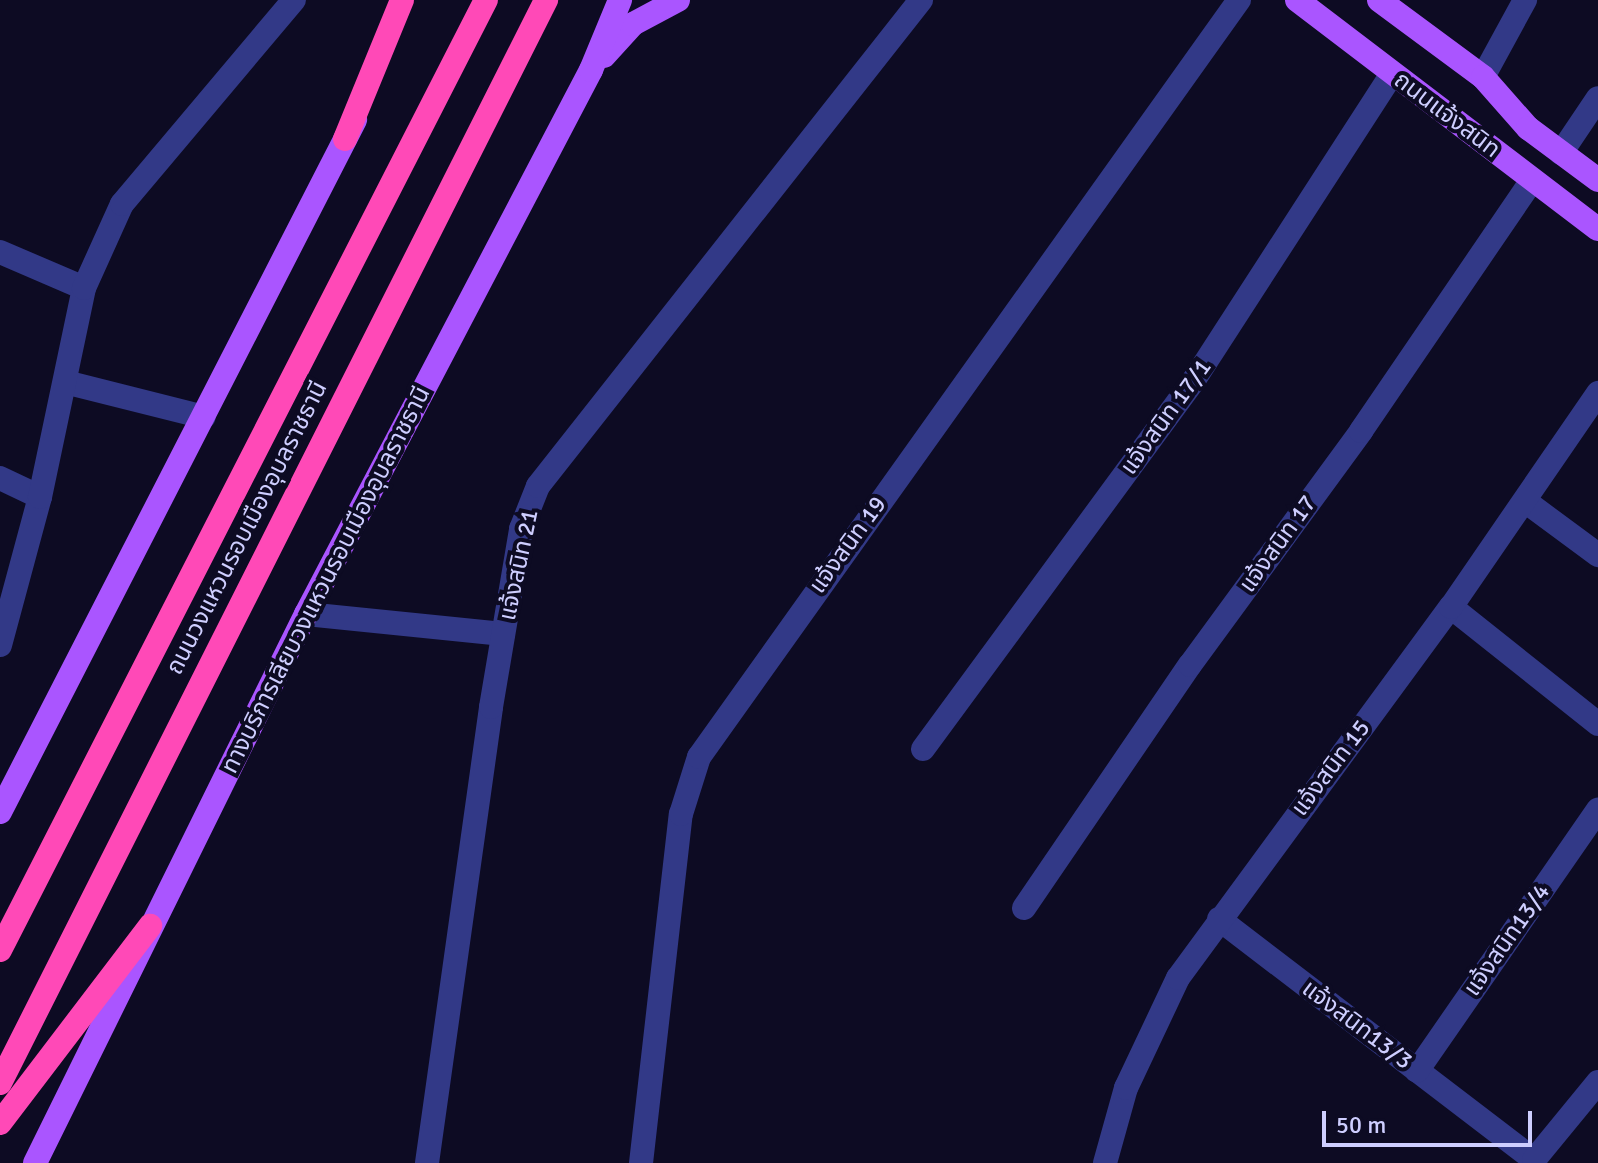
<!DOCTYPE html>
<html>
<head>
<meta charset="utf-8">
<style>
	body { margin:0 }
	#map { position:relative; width:1598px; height:1163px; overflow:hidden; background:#0d0b23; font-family:Signika,"Noto Sans Thai",sans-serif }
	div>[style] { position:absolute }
	.minor>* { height:24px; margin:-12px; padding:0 12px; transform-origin:12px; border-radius:12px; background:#323987 }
	.major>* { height:24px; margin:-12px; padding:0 12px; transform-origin:12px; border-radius:12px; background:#a5f }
	.highway>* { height:24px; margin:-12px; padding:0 12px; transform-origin:12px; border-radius:12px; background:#ff49b7 }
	span { translate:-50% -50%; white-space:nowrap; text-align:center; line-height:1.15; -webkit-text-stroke:8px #0d0b23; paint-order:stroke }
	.street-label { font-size:24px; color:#ceceff }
	.scale { position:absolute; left:1322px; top:1111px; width:210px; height:36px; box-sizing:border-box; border:4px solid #ceceff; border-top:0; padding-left:10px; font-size:24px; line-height:28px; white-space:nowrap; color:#ceceff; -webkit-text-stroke:6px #0d0b23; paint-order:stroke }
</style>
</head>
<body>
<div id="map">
	<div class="minor">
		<div style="left:1483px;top:77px;width:88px;rotate:-61.4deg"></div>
		<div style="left:1561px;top:153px;width:66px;rotate:-56.1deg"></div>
		<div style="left:0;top:252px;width:91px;rotate:23.2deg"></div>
		<div style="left:65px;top:382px;width:143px;rotate:14.1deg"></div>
		<div style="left:0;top:478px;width:44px;rotate:25.4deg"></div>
		<div style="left:1525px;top:501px;width:91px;rotate:36.5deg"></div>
		<div style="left:1451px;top:607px;width:188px;rotate:38.5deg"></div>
		<div style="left:306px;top:614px;width:198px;rotate:5.8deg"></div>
		<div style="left:0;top:645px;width:153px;rotate:-74.9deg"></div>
		<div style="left:40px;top:497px;width:214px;rotate:-78.1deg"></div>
		<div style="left:84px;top:288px;width:92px;rotate:-65.7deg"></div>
		<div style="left:122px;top:204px;width:267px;rotate:-49.9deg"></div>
		<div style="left:923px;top:749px;width:458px;rotate:-53.7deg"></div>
		<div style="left:1194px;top:380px;width:364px;rotate:-57.1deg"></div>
		<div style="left:1024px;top:908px;width:294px;rotate:-55.7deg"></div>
		<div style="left:1190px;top:665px;width:290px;rotate:-53.8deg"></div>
		<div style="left:1361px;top:431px;width:304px;rotate:-55.7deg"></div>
		<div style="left:1219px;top:919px;width:397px;rotate:37.4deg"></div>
		<div style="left:1534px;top:1160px;width:101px;rotate:-50.6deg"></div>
		<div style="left:1417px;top:1071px;width:318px;rotate:-55.3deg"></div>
		<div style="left:427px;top:1163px;width:460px;rotate:-82deg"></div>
		<div style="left:491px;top:707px;width:181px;rotate:-80.4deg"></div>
		<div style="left:521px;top:529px;width:46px;rotate:-68.4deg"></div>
		<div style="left:538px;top:486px;width:619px;rotate:-51.76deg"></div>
		<div style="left:641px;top:1163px;width:351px;rotate:-83.5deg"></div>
		<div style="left:681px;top:814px;width:60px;rotate:-72.5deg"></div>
		<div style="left:699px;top:757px;width:930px;rotate:-54.5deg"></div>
		<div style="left:1105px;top:1163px;width:78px;rotate:-74.4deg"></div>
		<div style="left:1126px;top:1088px;width:122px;rotate:-64.7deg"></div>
		<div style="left:1178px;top:978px;width:461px;rotate:-53.7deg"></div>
		<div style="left:1451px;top:607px;width:260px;rotate:-55.5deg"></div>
	</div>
	<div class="major">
		<div style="left:1297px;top:0;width:378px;rotate:37.3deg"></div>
		<div style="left:1379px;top:0;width:129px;rotate:36.5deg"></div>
		<div style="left:1483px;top:77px;width:68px;rotate:48.6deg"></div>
		<div style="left:1528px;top:128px;width:87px;rotate:36.6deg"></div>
		<div style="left:604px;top:56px;width:43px;rotate:-47.8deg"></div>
		<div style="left:633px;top:24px;width:51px;rotate:-28.1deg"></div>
		<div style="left:0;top:812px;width:778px;rotate:-62.84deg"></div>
		<div style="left:35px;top:1163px;width:612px;rotate:-63.73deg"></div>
		<div style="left:306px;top:614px;width:614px;rotate:-62.35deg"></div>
		<div style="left:591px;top:70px;width:76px;rotate:-67.5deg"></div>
	</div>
	<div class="highway">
		<div style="left:345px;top:139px;width:150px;rotate:-67.7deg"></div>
		<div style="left:0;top:950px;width:1067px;rotate:-62.91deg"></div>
		<div style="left:0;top:1083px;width:1213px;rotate:-63.24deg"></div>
		<div style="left:0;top:1123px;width:248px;rotate:-52.7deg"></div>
	</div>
	<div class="street-label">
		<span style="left:1447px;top:115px;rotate:37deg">ถนนแจ้งสนิท</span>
		<span style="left:1166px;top:417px;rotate:-54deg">แจ้งสนิท 17/1</span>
		<span style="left:247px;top:528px;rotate:-63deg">ถนนวงแหวนรอบเมืองอุบลราชธานี</span>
		<span style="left:1278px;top:544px;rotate:-54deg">แจ้งสนิท 17</span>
		<span style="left:848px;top:545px;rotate:-54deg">แจ้งสนิท 19</span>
		<span style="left:519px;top:565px;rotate:-78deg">แจ้งสนิท 21</span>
		<span style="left:326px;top:580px;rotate:-63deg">ทางบริการเลียบวงแหวนรอบเมืองอุบลราชธานี</span>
		<span style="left:1331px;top:768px;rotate:-53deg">แจ้งสนิท 15</span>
		<span style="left:1507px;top:940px;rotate:-55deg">แจ้งสนิท13/4</span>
		<span style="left:1357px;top:1025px;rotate:37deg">แจ้งสนิท13/3</span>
	</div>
	<div class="scale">50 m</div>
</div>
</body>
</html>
